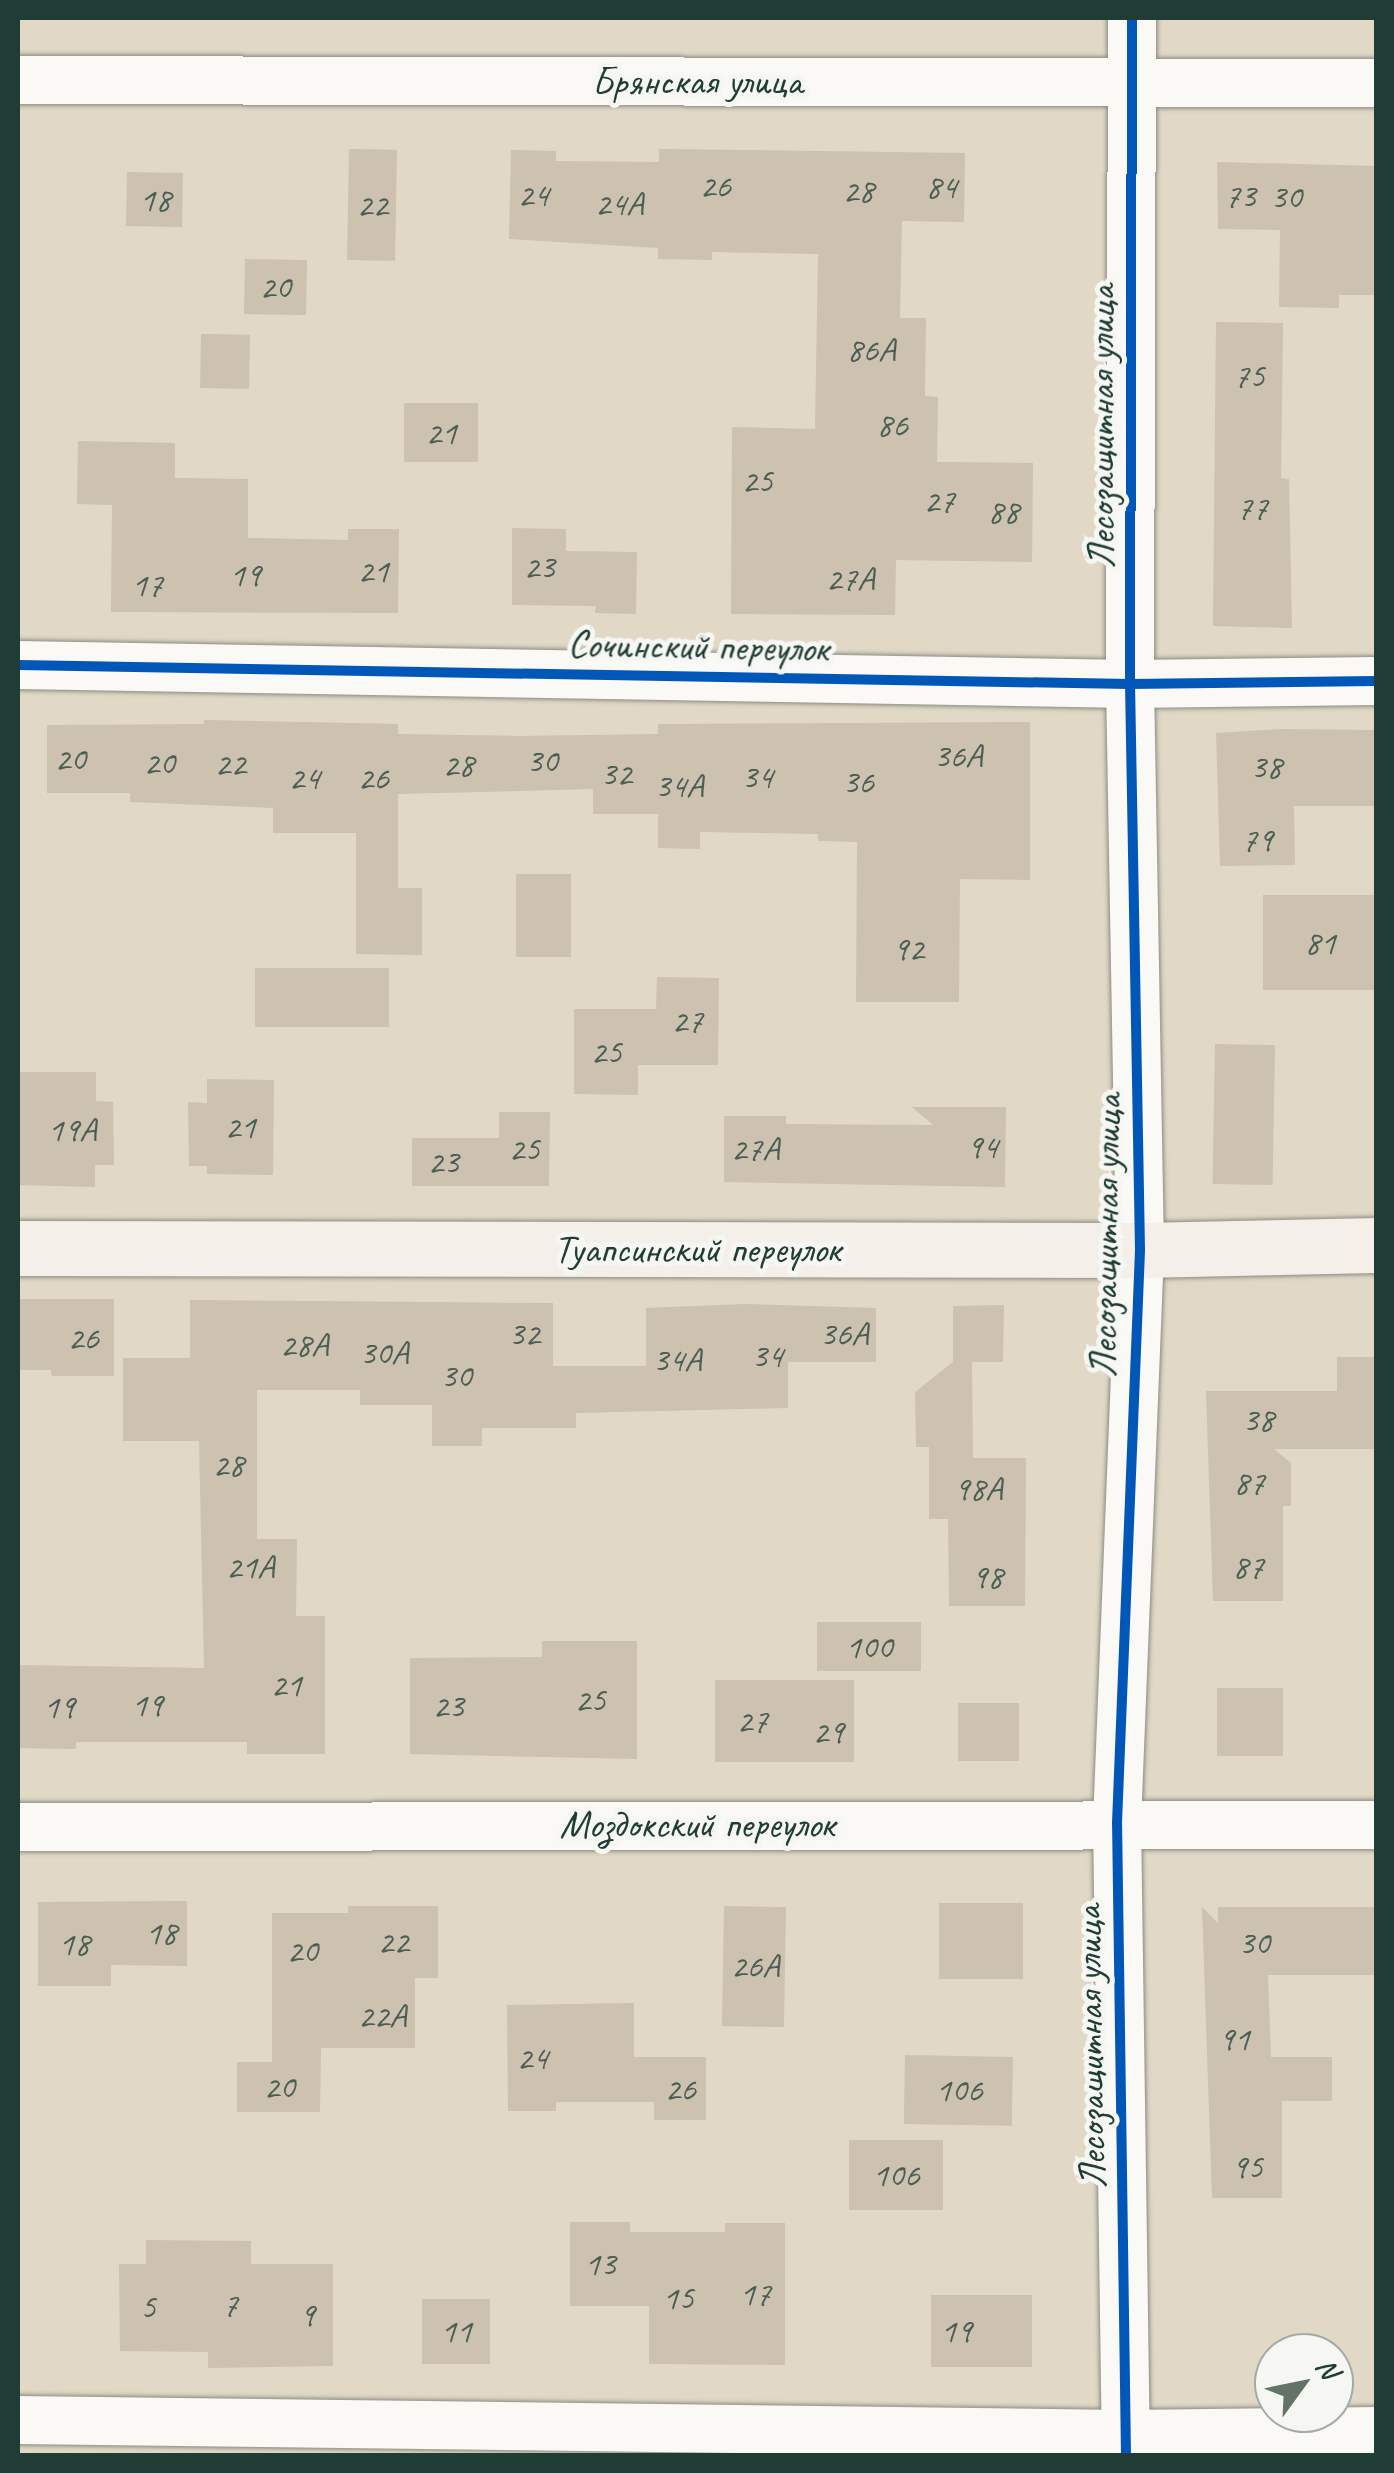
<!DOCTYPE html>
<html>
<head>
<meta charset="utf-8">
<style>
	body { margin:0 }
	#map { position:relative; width:1394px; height:2473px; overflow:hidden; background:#e1d8c6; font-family:Caveat,sans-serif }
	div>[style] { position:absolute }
	.building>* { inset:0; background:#cdc1af; transform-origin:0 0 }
	.roads { filter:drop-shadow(0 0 2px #8b8c81) drop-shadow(0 0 2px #8b8c81) }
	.street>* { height:48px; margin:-24px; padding:0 24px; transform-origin:24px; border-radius:24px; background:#faf9f6 }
	.secondary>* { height:55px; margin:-27.5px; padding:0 27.5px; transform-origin:27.5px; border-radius:27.5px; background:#f4efe8 }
	.cycleway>* { height:10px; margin:-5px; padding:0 5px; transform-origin:5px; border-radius:5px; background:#0057b8 }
	span { translate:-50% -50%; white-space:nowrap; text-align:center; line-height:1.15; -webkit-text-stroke:10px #f6f6f2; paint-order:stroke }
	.number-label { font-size:35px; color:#4a5e53 }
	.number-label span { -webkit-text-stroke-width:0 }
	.street-label { font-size:40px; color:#1f3d34 }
	.frame { position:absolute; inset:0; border:20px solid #1f3d34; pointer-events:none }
	.north { position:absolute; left:1254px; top:2333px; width:100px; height:100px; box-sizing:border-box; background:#f6f6f2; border:2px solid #a0aca6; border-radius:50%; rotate:57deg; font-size:28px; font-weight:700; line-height:40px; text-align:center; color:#1f3d34 }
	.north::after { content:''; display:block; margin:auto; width:35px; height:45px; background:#637367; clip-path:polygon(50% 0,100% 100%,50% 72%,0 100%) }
</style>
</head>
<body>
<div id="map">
	<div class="building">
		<div style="left:349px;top:149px;width:48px;height:111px;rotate:1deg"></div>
		<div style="clip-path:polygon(659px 149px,965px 153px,964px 222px,902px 221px,900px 318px,926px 318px,925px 396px,938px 397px,937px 462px,1033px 463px,1032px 562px,896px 560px,895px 615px,731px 614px,732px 427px,815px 429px,818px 254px,712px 252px,712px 260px,658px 259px,658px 248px,509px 239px,511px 150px,556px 151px,556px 161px,659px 162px)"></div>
		<div style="clip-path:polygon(1217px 162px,1376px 166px,1376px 295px,1339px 295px,1339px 308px,1279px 307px,1280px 230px,1218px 229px)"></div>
		<div style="left:127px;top:172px;width:56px;height:54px;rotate:1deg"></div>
		<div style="left:245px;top:259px;width:62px;height:55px;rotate:1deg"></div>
		<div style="clip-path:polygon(1216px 322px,1283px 323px,1281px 478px,1289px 479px,1292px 628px,1213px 626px)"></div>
		<div style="left:201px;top:334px;width:49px;height:54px;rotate:1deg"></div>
		<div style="left:404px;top:403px;width:74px;height:59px"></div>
		<div style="clip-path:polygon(78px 441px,175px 443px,175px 478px,248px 479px,248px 538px,348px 540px,348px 529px,399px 529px,398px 613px,111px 612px,112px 505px,77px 504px)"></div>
		<div style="clip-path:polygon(512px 528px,566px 529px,566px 551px,637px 552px,636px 614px,595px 613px,596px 606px,512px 605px)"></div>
		<div style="clip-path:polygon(204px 720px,398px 724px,398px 734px,519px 736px,658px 734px,658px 724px,1030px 722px,1030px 880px,960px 879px,959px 1002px,856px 1002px,857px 842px,818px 841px,818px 834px,700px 832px,700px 849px,658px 848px,658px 814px,593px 814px,593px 789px,398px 794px,398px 888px,422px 888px,422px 955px,356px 954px,356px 833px,273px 833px,273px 808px,130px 802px,130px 793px,47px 793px,47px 725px,204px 724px)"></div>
		<div style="clip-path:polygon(1282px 729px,1376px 730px,1376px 806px,1294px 806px,1295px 865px,1220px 866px,1216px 733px)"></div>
		<div style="left:516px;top:874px;width:55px;height:83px"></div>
		<div style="left:1376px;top:895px;width:95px;height:113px;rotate:90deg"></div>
		<div style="left:255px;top:968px;width:134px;height:59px"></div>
		<div style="clip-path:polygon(657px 977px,719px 978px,718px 1065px,638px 1065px,638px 1095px,574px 1094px,574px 1009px,656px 1009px)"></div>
		<div style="left:1275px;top:1045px;width:140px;height:60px;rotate:91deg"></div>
		<div style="clip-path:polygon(18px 1072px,96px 1072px,96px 1101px,113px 1102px,114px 1165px,95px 1165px,95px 1187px,18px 1185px)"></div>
		<div style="clip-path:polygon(207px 1079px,274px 1080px,273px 1175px,207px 1174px,207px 1166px,189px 1166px,188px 1102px,207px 1103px)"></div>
		<div style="clip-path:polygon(912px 1107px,1006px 1107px,1005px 1187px,724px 1182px,724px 1116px,786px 1116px,786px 1124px,933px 1125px)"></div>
		<div style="clip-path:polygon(499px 1112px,550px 1112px,549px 1186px,412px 1186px,412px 1138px,499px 1138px)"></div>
		<div style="clip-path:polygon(18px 1299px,114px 1299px,114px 1376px,52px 1376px,51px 1370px,18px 1370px)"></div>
		<div style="clip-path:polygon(190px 1300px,553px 1303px,553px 1366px,646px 1366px,646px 1308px,745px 1304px,876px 1308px,876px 1362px,788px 1362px,788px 1408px,576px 1413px,576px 1428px,482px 1428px,482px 1446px,432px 1446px,432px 1405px,360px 1405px,360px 1390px,257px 1390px,257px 1539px,297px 1539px,296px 1616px,325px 1616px,325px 1754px,247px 1754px,247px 1742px,76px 1742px,76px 1749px,18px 1748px,18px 1665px,204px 1668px,199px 1441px,123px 1441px,123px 1358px,190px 1358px)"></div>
		<div style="clip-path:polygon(1004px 1305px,1003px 1362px,972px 1362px,973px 1458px,1026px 1458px,1025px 1606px,949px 1606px,948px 1519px,929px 1519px,929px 1447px,916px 1447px,915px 1392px,953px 1362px,953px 1306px)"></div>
		<div style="clip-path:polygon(1337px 1357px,1376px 1357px,1376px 1449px,1274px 1449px,1291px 1463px,1291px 1506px,1283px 1506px,1283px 1601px,1213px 1601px,1206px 1391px,1337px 1391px)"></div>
		<div style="left:817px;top:1622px;width:104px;height:49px"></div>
		<div style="clip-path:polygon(542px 1641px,637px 1641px,637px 1759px,410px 1754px,410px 1658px,542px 1657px)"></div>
		<div style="left:715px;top:1680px;width:139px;height:82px"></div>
		<div style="left:1217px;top:1688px;width:66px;height:68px"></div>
		<div style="left:1019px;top:1703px;width:58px;height:61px;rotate:90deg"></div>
		<div style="clip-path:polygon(187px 1901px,187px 1966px,111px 1965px,111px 1986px,38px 1986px,38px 1902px)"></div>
		<div style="left:939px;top:1903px;width:84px;height:76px"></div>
		<div style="clip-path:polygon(348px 1906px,438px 1906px,438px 1978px,415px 1978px,415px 2048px,321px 2048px,320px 2112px,237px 2112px,237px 2062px,272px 2062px,272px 1913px,348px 1913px)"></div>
		<div style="left:724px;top:1906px;width:62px;height:120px;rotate:1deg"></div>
		<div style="clip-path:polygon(1202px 1907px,1218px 1923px,1218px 1907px,1376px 1907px,1376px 1975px,1268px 1975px,1271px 2057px,1332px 2057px,1332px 2101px,1282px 2101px,1282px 2198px,1212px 2198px)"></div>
		<div style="clip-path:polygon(634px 2003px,634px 2057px,706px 2057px,706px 2120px,654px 2120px,654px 2102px,556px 2102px,556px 2111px,508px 2111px,507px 2005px)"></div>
		<div style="left:905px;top:2055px;width:108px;height:69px;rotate:1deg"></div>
		<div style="left:849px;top:2140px;width:94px;height:70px"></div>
		<div style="clip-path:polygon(570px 2222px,630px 2222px,630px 2232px,725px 2232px,725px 2223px,785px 2223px,785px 2365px,649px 2364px,649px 2306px,570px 2306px)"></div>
		<div style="clip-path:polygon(146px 2240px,251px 2241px,251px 2264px,333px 2264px,333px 2366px,208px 2368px,208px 2352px,120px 2351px,119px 2264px,146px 2264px)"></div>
		<div style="left:931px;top:2295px;width:101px;height:72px"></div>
		<div style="left:422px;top:2299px;width:68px;height:65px"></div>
	</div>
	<div class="roads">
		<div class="street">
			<div style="left:18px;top:80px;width:1358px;rotate:0.13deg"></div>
			<div style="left:18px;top:665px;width:1112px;rotate:0.98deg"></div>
			<div style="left:1130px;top:684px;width:246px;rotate:-0.7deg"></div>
			<div style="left:18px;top:1827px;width:1358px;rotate:-0.08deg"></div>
			<div style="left:18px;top:2420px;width:1108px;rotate:0.72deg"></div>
			<div style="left:1126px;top:2434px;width:250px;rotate:-0.7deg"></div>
			<div style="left:1126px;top:2456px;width:633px;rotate:-90.81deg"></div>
			<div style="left:1117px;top:1823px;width:573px;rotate:-87.7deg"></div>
			<div style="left:1140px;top:1250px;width:566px;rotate:-91.01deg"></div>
			<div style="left:1130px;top:684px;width:666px;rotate:-89.83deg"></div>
		</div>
		<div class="secondary">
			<div style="left:18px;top:1248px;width:1122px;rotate:0.1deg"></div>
			<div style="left:1140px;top:1250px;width:236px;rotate:-1.2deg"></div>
		</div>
	</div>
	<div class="cycleway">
		<div style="left:18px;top:665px;width:1112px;rotate:0.98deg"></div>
		<div style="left:1130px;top:684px;width:246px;rotate:-0.7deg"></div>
		<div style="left:1126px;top:2456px;width:633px;rotate:-90.81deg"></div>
		<div style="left:1117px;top:1823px;width:573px;rotate:-87.7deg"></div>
		<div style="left:1140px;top:1250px;width:566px;rotate:-91.01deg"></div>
		<div style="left:1130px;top:684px;width:666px;rotate:-89.83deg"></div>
	</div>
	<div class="number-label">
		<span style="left:715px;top:186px">26</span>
		<span style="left:941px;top:187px">84</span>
		<span style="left:858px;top:191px">28</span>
		<span style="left:533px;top:195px">24</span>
		<span style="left:1240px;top:196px">73</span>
		<span style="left:1286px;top:197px">30</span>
		<span style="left:155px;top:200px">18</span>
		<span style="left:619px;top:204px">24А</span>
		<span style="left:372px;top:205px">22</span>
		<span style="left:275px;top:287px">20</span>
		<span style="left:871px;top:350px">86А</span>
		<span style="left:1249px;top:376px">75</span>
		<span style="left:892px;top:425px">86</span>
		<span style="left:441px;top:433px">21</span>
		<span style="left:757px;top:481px">25</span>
		<span style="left:939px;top:501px">27</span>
		<span style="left:1252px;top:508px">77</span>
		<span style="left:1003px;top:512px">88</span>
		<span style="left:539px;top:567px">23</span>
		<span style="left:373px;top:571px">21</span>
		<span style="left:245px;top:575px">19</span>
		<span style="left:850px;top:579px">27А</span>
		<span style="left:147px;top:585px">17</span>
		<span style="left:958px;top:756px">36А</span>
		<span style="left:70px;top:759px">20</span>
		<span style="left:542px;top:761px">30</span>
		<span style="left:159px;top:763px">20</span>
		<span style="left:230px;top:764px">22</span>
		<span style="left:458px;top:765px">28</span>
		<span style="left:1266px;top:767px">38</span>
		<span style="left:616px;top:774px">32</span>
		<span style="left:757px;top:777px">34</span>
		<span style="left:304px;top:778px">24</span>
		<span style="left:373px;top:778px">26</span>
		<span style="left:858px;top:782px">36</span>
		<span style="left:679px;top:786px">34А</span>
		<span style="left:1257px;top:840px">79</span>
		<span style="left:1320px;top:943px">81</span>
		<span style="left:908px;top:949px">92</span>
		<span style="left:687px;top:1021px">27</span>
		<span style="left:606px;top:1052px">25</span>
		<span style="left:240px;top:1127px">21</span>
		<span style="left:72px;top:1130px">19А</span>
		<span style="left:982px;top:1147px">94</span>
		<span style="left:524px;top:1149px">25</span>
		<span style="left:755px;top:1149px">27А</span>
		<span style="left:443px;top:1162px">23</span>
		<span style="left:524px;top:1334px">32</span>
		<span style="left:844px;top:1334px">36А</span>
		<span style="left:83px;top:1338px">26</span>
		<span style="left:304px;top:1345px">28А</span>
		<span style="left:384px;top:1353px">30А</span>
		<span style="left:767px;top:1356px">34</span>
		<span style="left:677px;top:1360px">34А</span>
		<span style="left:456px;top:1376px">30</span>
		<span style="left:1258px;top:1420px">38</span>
		<span style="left:228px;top:1465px">28</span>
		<span style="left:1249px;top:1483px">87</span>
		<span style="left:978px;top:1489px">98А</span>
		<span style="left:250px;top:1567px">21А</span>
		<span style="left:1248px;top:1567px">87</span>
		<span style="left:987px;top:1577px">98</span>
		<span style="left:869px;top:1647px">100</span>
		<span style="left:286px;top:1685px">21</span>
		<span style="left:590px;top:1700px">25</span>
		<span style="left:147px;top:1705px">19</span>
		<span style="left:448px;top:1706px">23</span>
		<span style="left:59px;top:1707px">19</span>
		<span style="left:752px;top:1721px">27</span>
		<span style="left:828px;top:1732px">29</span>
		<span style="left:161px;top:1933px">18</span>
		<span style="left:393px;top:1942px">22</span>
		<span style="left:1254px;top:1943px">30</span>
		<span style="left:74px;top:1944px">18</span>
		<span style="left:302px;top:1951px">20</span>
		<span style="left:755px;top:1966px">26А</span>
		<span style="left:382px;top:2016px">22А</span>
		<span style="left:1234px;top:2039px">91</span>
		<span style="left:532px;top:2058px">24</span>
		<span style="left:279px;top:2087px">20</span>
		<span style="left:680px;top:2089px">26</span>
		<span style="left:959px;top:2090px">106</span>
		<span style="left:1247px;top:2167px">95</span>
		<span style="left:896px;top:2175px">106</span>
		<span style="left:600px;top:2264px">13</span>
		<span style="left:755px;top:2294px">17</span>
		<span style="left:678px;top:2298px">15</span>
		<span style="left:230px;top:2305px">7</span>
		<span style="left:148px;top:2307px">5</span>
		<span style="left:307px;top:2315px">9</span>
		<span style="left:456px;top:2331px">11</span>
		<span style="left:956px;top:2331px">19</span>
	</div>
	<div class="street-label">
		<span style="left:697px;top:81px">Брянская улица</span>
		<span style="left:1101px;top:427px;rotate:-90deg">Лесозащитная улица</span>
		<span style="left:698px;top:646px;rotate:1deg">Сочинский переулок</span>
		<span style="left:1105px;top:1236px;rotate:-89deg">Лесозащитная улица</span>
		<span style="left:697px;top:1249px">Туапсинский переулок</span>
		<span style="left:697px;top:1824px">Моздокский переулок</span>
		<span style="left:1090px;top:2047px;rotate:-91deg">Лесозащитная улица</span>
	</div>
	<div class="frame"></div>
	<div class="north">N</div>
</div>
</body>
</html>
